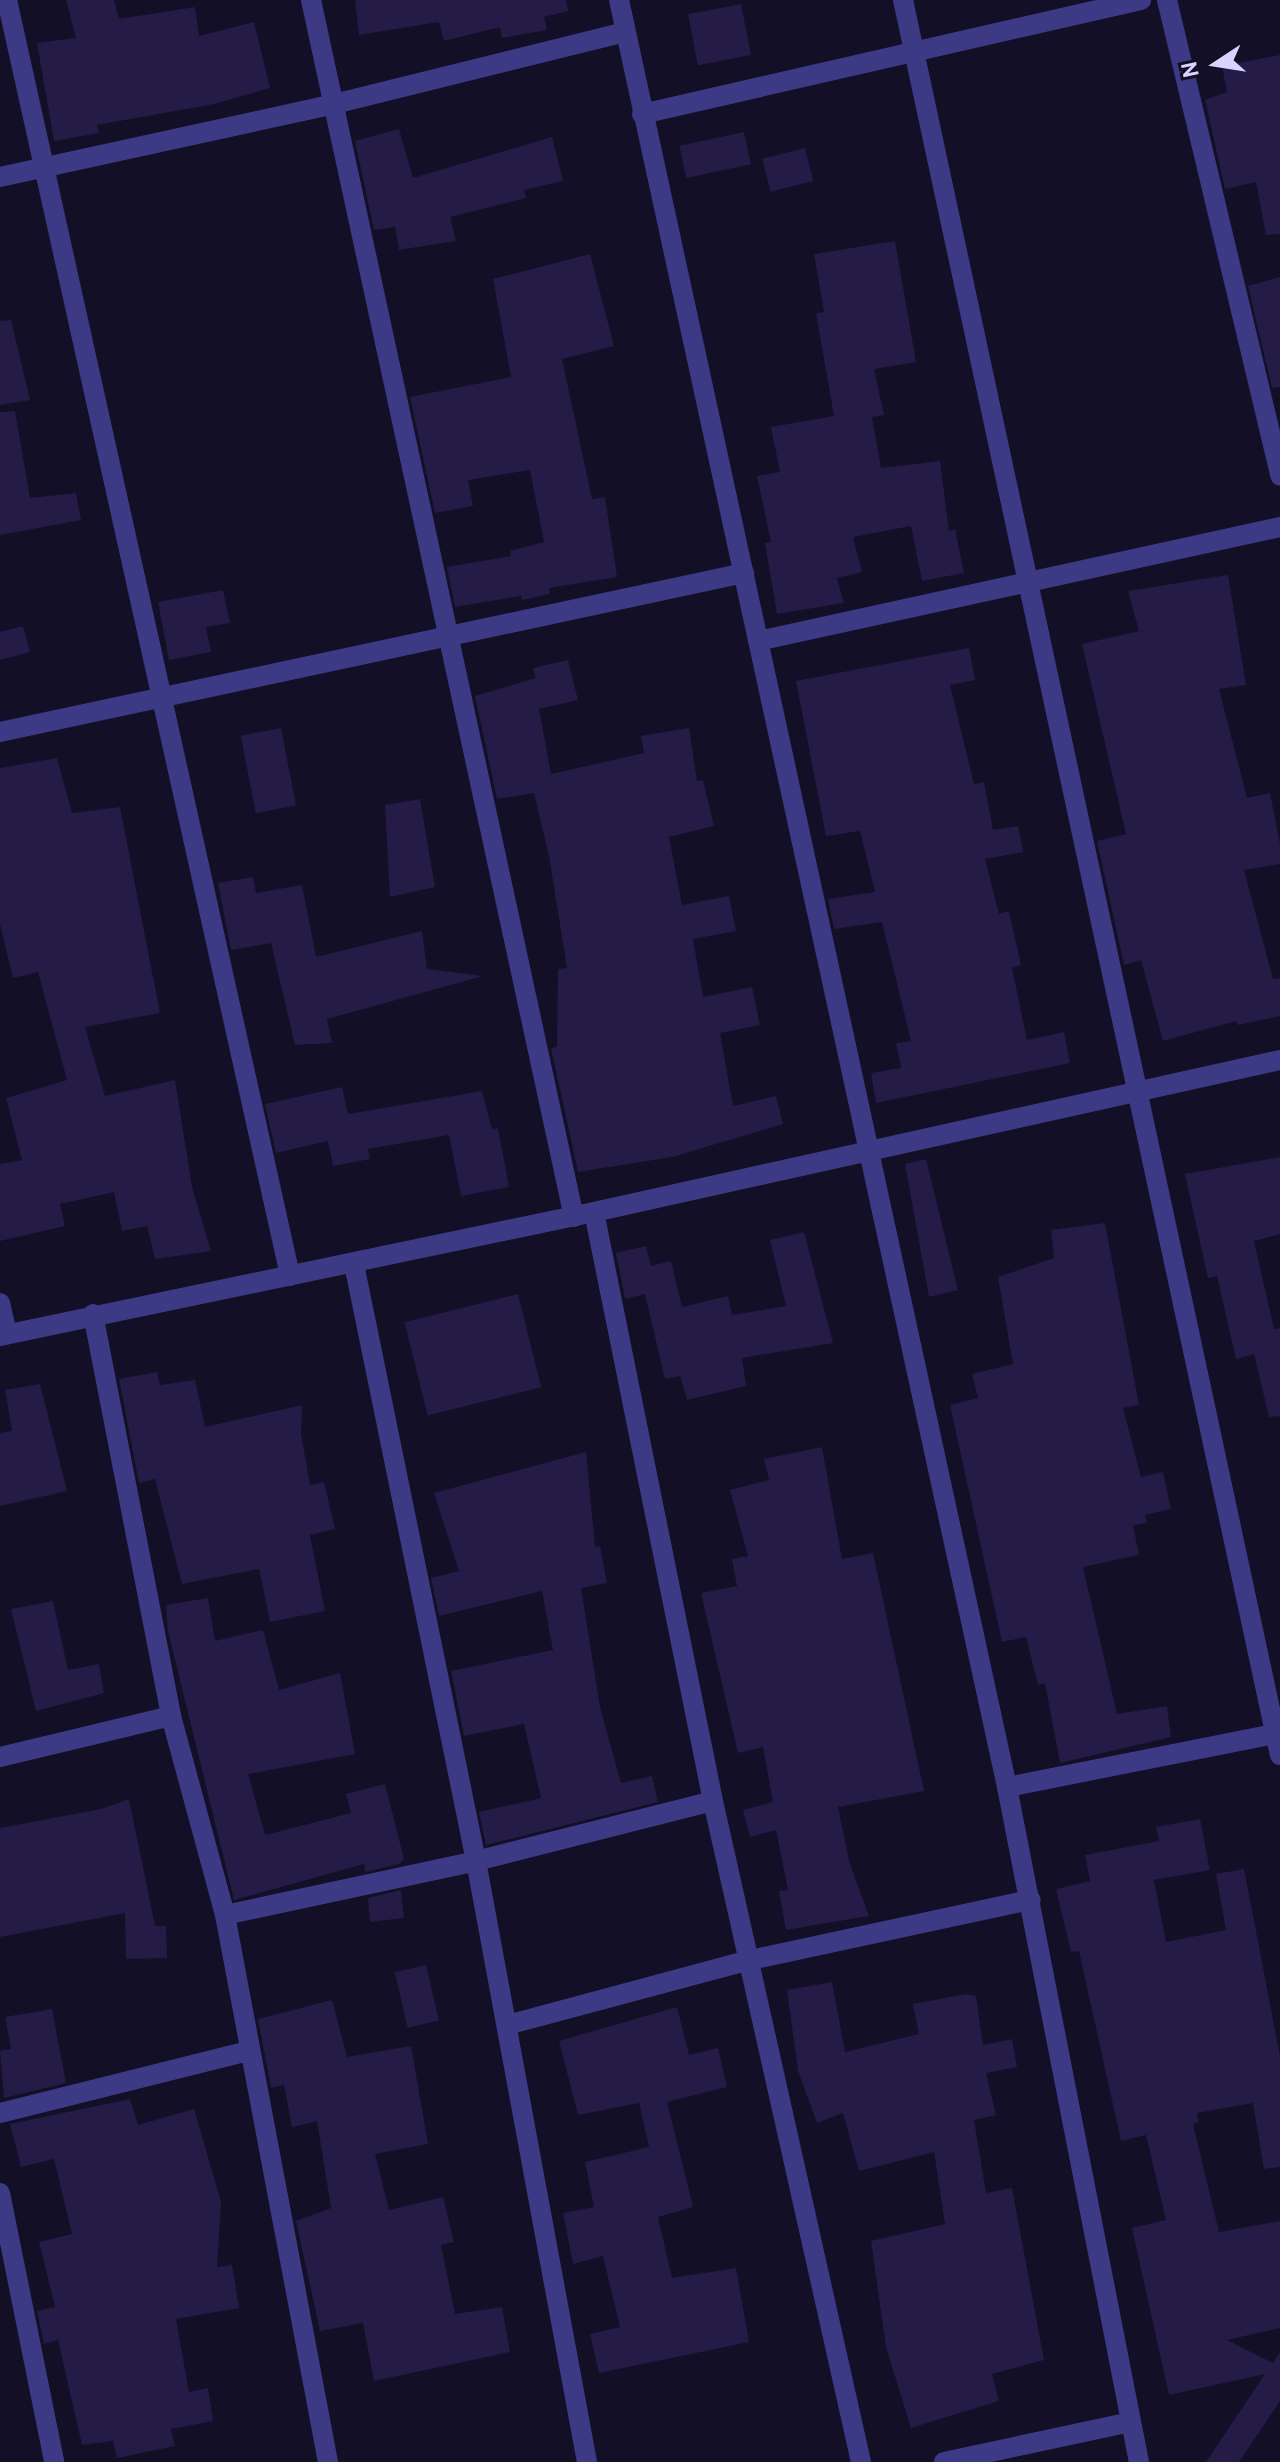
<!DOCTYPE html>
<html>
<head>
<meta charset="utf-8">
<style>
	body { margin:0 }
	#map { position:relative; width:1280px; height:2462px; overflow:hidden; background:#130f26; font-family:Overpass,sans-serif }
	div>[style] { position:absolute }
	.building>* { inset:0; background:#241b47; transform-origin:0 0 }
	.street>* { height:20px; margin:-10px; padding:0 10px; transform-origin:10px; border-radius:10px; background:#3d3a85 }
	span { translate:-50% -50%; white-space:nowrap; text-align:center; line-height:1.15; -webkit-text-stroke:8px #130f26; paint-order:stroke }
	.north { position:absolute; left:1176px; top:24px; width:80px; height:80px; -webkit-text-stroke:6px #130f26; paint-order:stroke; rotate:258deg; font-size:22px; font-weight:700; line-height:32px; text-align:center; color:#d9d4ff }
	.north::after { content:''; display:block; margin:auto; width:28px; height:36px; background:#d9d4ff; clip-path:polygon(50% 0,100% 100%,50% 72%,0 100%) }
</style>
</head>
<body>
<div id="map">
	<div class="building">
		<div style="clip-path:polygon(66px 0,114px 0,119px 19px,195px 7px,199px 36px,254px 22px,270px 88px,214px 104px,97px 125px,99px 133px,54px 141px,37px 43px,76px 38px)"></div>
		<div style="clip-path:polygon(355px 0,566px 0,568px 11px,544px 17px,547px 30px,502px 38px,500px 27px,444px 41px,439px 22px,359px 35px)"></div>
		<div style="left:741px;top:4px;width:52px;height:54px;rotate:79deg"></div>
		<div style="clip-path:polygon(1280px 55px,1280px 234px,1266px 235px,1256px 182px,1225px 189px,1205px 100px,1227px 92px,1222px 66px)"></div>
		<div style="clip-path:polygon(399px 129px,413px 178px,552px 137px,563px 181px,524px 190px,526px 198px,450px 217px,456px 241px,399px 250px,395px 227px,374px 230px,355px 141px)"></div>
		<div style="left:744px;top:132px;width:33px;height:66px;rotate:78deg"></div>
		<div style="left:805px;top:148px;width:34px;height:44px;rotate:76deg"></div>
		<div style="clip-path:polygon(895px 241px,916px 362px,874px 369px,884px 415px,872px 417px,881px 468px,940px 461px,949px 531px,955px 529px,964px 573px,922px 581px,911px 526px,853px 537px,862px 572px,837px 578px,844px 603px,777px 614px,765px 543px,771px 542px,757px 476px,780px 472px,771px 427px,834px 416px,816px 313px,824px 312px,814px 254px)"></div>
		<div style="clip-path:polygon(590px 254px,614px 346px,562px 359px,592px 499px,605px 497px,617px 577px,549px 588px,550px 594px,522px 600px,521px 596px,455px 607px,447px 567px,511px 556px,510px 551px,544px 542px,530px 470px,468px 480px,473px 506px,435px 513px,410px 397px,511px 377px,493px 279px)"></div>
		<div style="clip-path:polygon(1280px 277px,1280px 387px,1272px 388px,1248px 286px)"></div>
		<div style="clip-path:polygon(11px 320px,30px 400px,0 405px,0 321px)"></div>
		<div style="clip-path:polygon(15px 411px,30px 498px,76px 493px,81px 520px,0 535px,0 412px)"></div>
		<div style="clip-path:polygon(1228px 575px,1246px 685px,1219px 689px,1247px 798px,1270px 793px,1280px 844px,1280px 864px,1244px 870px,1273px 979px,1280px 978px,1280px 1016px,1238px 1025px,1236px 1021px,1163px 1041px,1141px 960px,1124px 965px,1097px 841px,1126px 834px,1082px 644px,1139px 631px,1128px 591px)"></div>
		<div style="clip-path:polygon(223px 590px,230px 623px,206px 627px,211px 652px,169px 660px,158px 602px)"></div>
		<div style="clip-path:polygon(23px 626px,30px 652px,0 660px,0 632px)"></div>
		<div style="clip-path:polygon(969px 648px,975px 680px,950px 685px,974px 784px,984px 782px,993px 830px,1018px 826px,1023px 852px,985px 859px,999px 914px,1009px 911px,1021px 965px,1012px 968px,1027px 1040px,1064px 1032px,1070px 1063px,876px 1103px,871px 1073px,901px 1068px,896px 1043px,911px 1041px,882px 922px,834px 929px,828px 899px,875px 892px,860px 831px,826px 836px,796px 681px)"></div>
		<div style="clip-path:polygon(568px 660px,578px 700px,539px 709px,551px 774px,644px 753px,641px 736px,689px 728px,697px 781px,703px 780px,714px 826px,669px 837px,682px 905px,729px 896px,736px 931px,693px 939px,703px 997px,752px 987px,760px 1025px,720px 1033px,733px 1106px,776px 1096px,783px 1124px,672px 1157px,578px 1172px,551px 1048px,557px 1047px,558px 969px,567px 968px,549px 856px,534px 793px,497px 799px,475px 696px,536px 678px,533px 668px)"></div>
		<div style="left:281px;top:728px;width:79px;height:41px;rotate:79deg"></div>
		<div style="clip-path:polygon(57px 758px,72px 813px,120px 807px,160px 1013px,85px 1027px,105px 1096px,175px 1080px,192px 1187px,211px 1251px,155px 1259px,147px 1226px,122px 1231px,114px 1192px,60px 1204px,65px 1226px,0 1241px,0 1164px,22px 1160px,6px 1098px,67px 1080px,38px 972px,13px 978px,0 924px,0 768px)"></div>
		<div style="clip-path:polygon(420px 799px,435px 887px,390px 897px,385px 805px)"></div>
		<div style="clip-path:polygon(253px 877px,256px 893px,302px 885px,316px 957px,422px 931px,427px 969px,483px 976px,327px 1019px,332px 1043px,295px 1045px,271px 943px,231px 950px,218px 883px)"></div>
		<div style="clip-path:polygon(342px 1087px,348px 1114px,482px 1091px,492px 1129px,498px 1128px,509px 1187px,461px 1196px,449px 1135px,368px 1149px,370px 1159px,333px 1166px,328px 1141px,276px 1153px,265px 1104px)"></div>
		<div style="clip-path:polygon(1280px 1157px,1280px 1234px,1254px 1241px,1274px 1329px,1280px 1328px,1280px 1416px,1269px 1417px,1254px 1354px,1236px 1359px,1217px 1276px,1208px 1278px,1185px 1174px)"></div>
		<div style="clip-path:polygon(926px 1159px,958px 1290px,929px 1297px,905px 1164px)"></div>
		<div style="clip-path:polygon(1105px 1223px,1139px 1405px,1123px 1408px,1141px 1477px,1163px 1472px,1171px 1509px,1145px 1515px,1147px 1523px,1133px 1525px,1139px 1555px,1083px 1567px,1117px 1714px,1167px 1706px,1171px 1737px,1060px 1763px,1045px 1683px,1038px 1685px,1026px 1637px,1002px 1642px,950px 1405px,978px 1398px,972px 1374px,1013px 1364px,998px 1277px,1054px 1258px,1051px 1230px)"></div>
		<div style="clip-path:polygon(804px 1232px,833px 1343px,742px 1358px,746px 1386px,687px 1400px,680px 1376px,665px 1379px,645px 1294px,625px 1299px,616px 1253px,646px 1246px,651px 1266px,671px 1261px,682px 1307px,728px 1296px,732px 1315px,786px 1306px,770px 1240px)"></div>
		<div style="left:518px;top:1294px;width:96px;height:117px;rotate:76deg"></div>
		<div style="clip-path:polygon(157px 1372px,160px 1385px,195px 1380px,205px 1427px,302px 1405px,301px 1434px,310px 1485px,324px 1482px,335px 1529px,310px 1535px,325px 1611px,270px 1622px,259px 1569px,182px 1584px,155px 1479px,139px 1483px,119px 1379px)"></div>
		<div style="clip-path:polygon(40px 1384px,67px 1491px,0 1506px,0 1433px,12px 1431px,5px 1390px)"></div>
		<div style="clip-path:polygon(822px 1447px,842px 1559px,873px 1553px,924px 1791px,838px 1807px,849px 1861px,869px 1916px,786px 1930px,779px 1891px,788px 1890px,776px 1830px,750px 1837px,743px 1810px,773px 1802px,763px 1747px,738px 1753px,701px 1593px,737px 1586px,732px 1559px,748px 1556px,730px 1490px,769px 1480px,764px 1459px)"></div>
		<div style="clip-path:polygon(586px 1452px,595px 1547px,600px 1546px,607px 1583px,581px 1588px,600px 1707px,621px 1783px,652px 1776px,658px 1802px,486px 1845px,479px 1812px,541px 1798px,524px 1724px,464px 1736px,451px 1671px,553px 1650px,542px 1591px,439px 1616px,431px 1578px,459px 1571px,434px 1493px)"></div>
		<div style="clip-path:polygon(208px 1598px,215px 1641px,263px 1630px,279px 1690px,340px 1673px,355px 1754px,248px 1774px,265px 1835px,351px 1813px,346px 1794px,385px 1784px,404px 1859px,399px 1864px,365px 1872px,364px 1864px,234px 1900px,168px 1631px,166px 1605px)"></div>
		<div style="clip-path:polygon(53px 1601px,68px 1670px,99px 1664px,104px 1693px,36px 1711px,11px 1609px)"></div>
		<div style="clip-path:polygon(129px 1799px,155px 1926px,166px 1926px,167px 1958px,126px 1959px,125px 1913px,0 1937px,0 1828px,101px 1809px)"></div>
		<div style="clip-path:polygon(1200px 1819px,1210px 1870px,1154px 1880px,1166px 1942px,1226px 1930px,1216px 1874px,1244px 1869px,1280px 2056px,1280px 2167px,1264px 2169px,1253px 2103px,1197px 2113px,1199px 2122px,1193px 2124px,1219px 2232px,1280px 2221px,1280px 2328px,1227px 2340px,1273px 2363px,1280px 2352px,1280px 2401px,1239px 2462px,1206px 2462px,1265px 2374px,1169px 2395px,1132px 2228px,1166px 2220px,1146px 2135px,1121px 2141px,1079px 1951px,1071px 1952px,1056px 1889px,1090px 1881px,1085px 1855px,1159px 1841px,1156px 1827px)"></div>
		<div style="clip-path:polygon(401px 1890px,404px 1918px,370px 1922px,368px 1898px)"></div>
		<div style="left:426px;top:1965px;width:57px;height:32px;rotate:77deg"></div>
		<div style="clip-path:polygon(832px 1982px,845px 2052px,919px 2034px,913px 2004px,966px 1994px,976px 1996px,983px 2045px,1012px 2039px,1017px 2067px,986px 2073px,996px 2115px,974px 2120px,986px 2193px,1012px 2188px,1044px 2360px,992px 2374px,999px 2401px,911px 2428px,886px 2347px,871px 2241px,945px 2224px,934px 2152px,859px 2171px,843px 2113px,817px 2123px,798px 2071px,787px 1990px)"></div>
		<div style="clip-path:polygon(332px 2000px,347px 2057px,411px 2046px,428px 2144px,375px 2154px,389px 2210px,443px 2197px,454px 2242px,441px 2245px,455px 2314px,502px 2307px,510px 2352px,374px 2381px,363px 2323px,320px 2331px,296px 2221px,331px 2208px,317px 2121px,292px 2127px,284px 2085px,271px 2088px,258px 2019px)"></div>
		<div style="clip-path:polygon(677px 2007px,689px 2055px,718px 2048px,727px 2087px,667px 2102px,693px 2207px,658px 2217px,672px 2278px,736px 2268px,749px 2342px,599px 2373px,590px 2334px,620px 2327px,603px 2256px,573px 2264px,563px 2213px,594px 2207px,585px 2162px,649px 2147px,639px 2103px,578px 2115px,559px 2041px)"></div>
		<div style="clip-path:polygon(52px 2009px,66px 2083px,4px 2098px,0 2051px,11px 2049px,5px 2017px)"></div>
		<div style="clip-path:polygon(130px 2099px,138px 2125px,194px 2109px,221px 2202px,217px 2267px,232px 2265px,239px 2308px,176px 2319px,189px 2392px,208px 2388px,213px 2421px,171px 2429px,175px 2446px,117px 2458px,113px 2441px,82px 2445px,58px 2340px,44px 2344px,37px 2311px,55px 2307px,39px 2242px,72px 2234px,54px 2159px,21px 2167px,10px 2124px)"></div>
	</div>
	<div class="street">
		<div style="left:7px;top:0;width:1307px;rotate:77.49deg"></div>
		<div style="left:311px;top:0;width:1245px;rotate:77.81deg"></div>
		<div style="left:619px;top:0;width:1829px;rotate:77.75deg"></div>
		<div style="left:1007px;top:1787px;width:688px;rotate:78.94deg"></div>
		<div style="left:903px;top:0;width:1795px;rotate:77.88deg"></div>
		<div style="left:1167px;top:0;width:489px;rotate:76.6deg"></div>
		<div style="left:642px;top:114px;width:512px;rotate:-12.87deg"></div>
		<div style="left:0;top:177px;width:342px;rotate:-12.3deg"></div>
		<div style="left:334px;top:104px;width:300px;rotate:-13.9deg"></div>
		<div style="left:758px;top:641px;width:534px;rotate:-12.32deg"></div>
		<div style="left:0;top:732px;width:761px;rotate:-12.06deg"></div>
		<div style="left:594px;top:1212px;width:601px;rotate:78.58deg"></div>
		<div style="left:713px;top:1801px;width:677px;rotate:77.38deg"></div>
		<div style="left:354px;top:1264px;width:609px;rotate:78.45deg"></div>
		<div style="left:476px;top:1861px;width:611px;rotate:79.54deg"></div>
		<div style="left:0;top:1303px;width:32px;rotate:77deg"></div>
		<div style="left:93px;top:1314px;width:409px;rotate:79deg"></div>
		<div style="left:171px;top:1716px;width:206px;rotate:74.8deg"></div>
		<div style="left:225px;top:1915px;width:557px;rotate:79.34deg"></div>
		<div style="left:0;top:1336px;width:607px;rotate:-11.79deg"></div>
		<div style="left:594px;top:1212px;width:703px;rotate:-12.49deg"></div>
		<div style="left:0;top:1757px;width:176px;rotate:-13.5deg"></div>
		<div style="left:1007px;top:1787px;width:278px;rotate:-11.2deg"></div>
		<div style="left:225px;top:1915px;width:257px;rotate:-12.1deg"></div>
		<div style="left:476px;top:1861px;width:244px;rotate:-14.2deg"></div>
		<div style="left:507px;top:2025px;width:252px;rotate:-15deg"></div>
		<div style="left:750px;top:1960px;width:287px;rotate:-12.1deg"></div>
		<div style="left:0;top:2113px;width:257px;rotate:-14deg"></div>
		<div style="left:0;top:2193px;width:274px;rotate:78.6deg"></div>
		<div style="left:944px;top:2462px;width:191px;rotate:-12.1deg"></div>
	</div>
	<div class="north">N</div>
</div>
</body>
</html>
